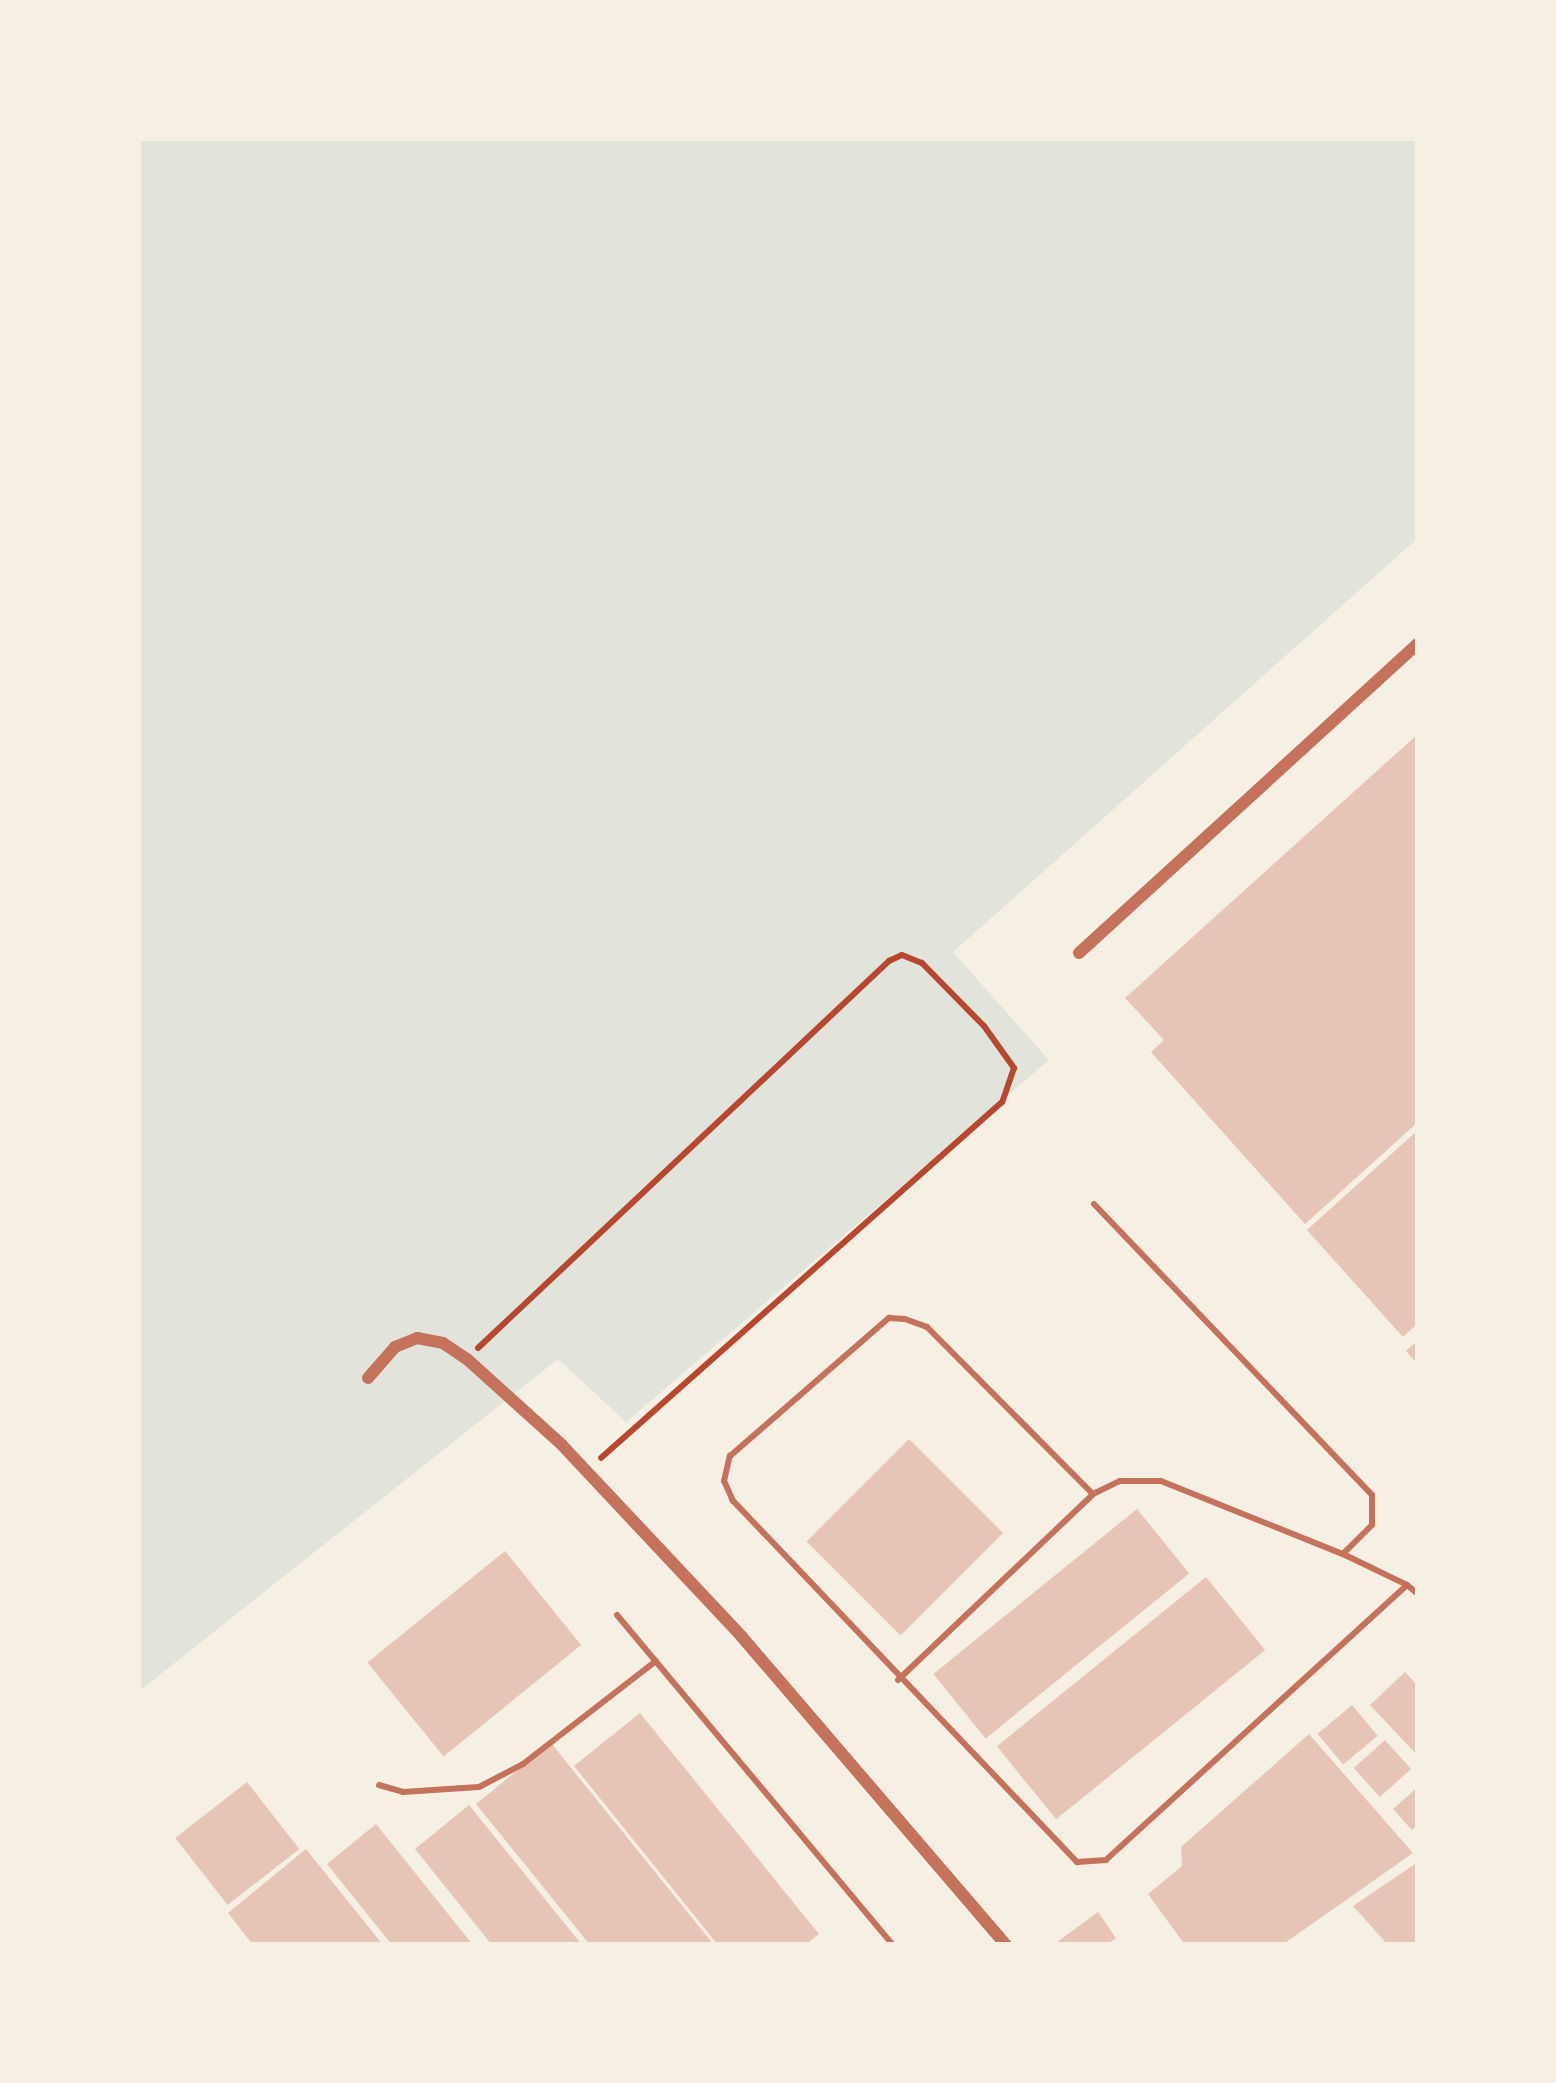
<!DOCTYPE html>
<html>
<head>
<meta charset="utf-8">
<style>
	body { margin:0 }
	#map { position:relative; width:1556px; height:2083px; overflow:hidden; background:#f6efe4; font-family:Montserrat,sans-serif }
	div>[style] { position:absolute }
	.green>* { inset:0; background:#e2e4dc }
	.building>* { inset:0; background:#e6c5b7; transform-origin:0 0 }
	.path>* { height:6px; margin:-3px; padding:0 3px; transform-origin:3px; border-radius:3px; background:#b5482f }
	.service>* { height:6px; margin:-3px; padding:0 3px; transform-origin:3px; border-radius:3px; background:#c5725c }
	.minor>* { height:12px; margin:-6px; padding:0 6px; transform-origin:6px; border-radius:6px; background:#c5725c }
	span { translate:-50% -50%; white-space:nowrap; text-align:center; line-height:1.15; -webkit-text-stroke:10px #f6efe4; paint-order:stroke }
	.frame { position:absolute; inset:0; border:141px solid #f6efe4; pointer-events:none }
</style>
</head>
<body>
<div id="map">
	<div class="green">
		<div style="clip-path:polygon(138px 138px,1418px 138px,1418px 538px,953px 952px,1049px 1060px,626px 1422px,558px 1359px,138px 1692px)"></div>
	</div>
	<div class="building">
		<div style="clip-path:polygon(1418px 734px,1418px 1122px,1305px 1224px,1151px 1052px,1164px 1040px,1125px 998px)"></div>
		<div style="clip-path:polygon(1418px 1130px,1418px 1323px,1403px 1337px,1307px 1230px)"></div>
		<div style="clip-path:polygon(1418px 1340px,1418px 1365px,1406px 1351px)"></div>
		<div style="left:909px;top:1439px;width:133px;height:145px;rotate:45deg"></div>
		<div style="left:1137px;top:1509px;width:83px;height:262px;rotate:51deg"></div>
		<div style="left:505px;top:1551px;width:121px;height:177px;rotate:51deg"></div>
		<div style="left:1206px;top:1577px;width:94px;height:269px;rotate:51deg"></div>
		<div style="clip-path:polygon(1405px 1672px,1418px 1686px,1418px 1756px,1370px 1705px)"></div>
		<div style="left:1352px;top:1705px;width:40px;height:45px;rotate:50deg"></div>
		<div style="clip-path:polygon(640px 1713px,819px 1934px,805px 1945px,718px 1945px,574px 1766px)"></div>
		<div style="clip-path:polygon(1309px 1734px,1413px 1853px,1282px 1945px,1185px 1945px,1148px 1894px,1182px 1866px,1181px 1847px)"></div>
		<div style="left:1385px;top:1740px;width:39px;height:42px;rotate:48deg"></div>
		<div style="clip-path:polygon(551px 1743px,714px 1945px,590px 1945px,476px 1804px)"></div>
		<div style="left:247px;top:1782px;width:85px;height:91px;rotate:52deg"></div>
		<div style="clip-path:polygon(1418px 1787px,1418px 1825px,1412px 1830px,1393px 1809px)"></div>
		<div style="clip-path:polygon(469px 1805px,582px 1945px,492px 1945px,415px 1849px)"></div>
		<div style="clip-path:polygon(376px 1824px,473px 1945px,392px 1945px,327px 1864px)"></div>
		<div style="clip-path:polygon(306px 1849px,383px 1945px,253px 1945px,228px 1913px)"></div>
		<div style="clip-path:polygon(1418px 1862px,1418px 1945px,1388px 1945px,1353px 1906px)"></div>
		<div style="clip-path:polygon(1098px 1912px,1116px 1938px,1106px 1945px,1053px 1945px)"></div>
	</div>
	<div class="path">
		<div style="left:478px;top:1348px;width:565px;rotate:-43.28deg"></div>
		<div style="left:889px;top:961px;width:14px;rotate:-25deg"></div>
		<div style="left:902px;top:955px;width:22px;rotate:22deg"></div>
		<div style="left:922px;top:963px;width:88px;rotate:45.5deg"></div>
		<div style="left:984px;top:1026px;width:52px;rotate:54.5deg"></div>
		<div style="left:1014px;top:1068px;width:36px;rotate:109deg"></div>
		<div style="left:1002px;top:1102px;width:536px;rotate:138.4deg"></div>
	</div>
	<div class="service">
		<div style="left:1094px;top:1204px;width:402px;rotate:46.3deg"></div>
		<div style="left:1372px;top:1495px;width:30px;rotate:90deg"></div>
		<div style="left:1372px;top:1525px;width:41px;rotate:135deg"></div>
		<div style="left:1407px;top:1585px;width:408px;rotate:137.6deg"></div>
		<div style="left:1106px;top:1860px;width:29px;rotate:176deg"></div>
		<div style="left:1077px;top:1862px;width:499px;rotate:-133.6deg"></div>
		<div style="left:733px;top:1501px;width:22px;rotate:-114deg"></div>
		<div style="left:724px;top:1481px;width:26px;rotate:-77deg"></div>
		<div style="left:730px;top:1456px;width:211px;rotate:-41deg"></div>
		<div style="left:889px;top:1318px;width:16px;rotate:4deg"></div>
		<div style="left:905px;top:1319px;width:23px;rotate:20deg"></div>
		<div style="left:927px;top:1327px;width:235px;rotate:45.2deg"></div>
		<div style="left:1093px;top:1494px;width:30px;rotate:-26deg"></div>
		<div style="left:1120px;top:1481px;width:41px"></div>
		<div style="left:1161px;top:1481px;width:196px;rotate:21.9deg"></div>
		<div style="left:1343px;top:1554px;width:71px;rotate:25.8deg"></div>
		<div style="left:1407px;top:1585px;width:14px;rotate:39deg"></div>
		<div style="left:617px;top:1615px;width:430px;rotate:50.1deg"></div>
		<div style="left:898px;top:1680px;width:269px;rotate:-43.6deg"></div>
		<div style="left:379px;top:1785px;width:25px;rotate:16deg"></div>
		<div style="left:403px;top:1792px;width:76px;rotate:-3.8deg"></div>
		<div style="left:479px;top:1787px;width:50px;rotate:-27.6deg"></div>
		<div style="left:523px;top:1764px;width:168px;rotate:-37.8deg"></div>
	</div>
	<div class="minor">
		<div style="left:1079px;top:953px;width:459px;rotate:-42.4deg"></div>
		<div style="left:368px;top:1378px;width:41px;rotate:-48.9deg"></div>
		<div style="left:395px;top:1347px;width:24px;rotate:-22deg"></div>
		<div style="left:417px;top:1338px;width:26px;rotate:11deg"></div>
		<div style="left:443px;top:1343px;width:29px;rotate:34deg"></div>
		<div style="left:467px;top:1359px;width:127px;rotate:42.1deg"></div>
		<div style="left:561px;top:1444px;width:265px;rotate:46.8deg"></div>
		<div style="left:742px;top:1637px;width:406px;rotate:49.4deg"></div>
	</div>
	<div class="frame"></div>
</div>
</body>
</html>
